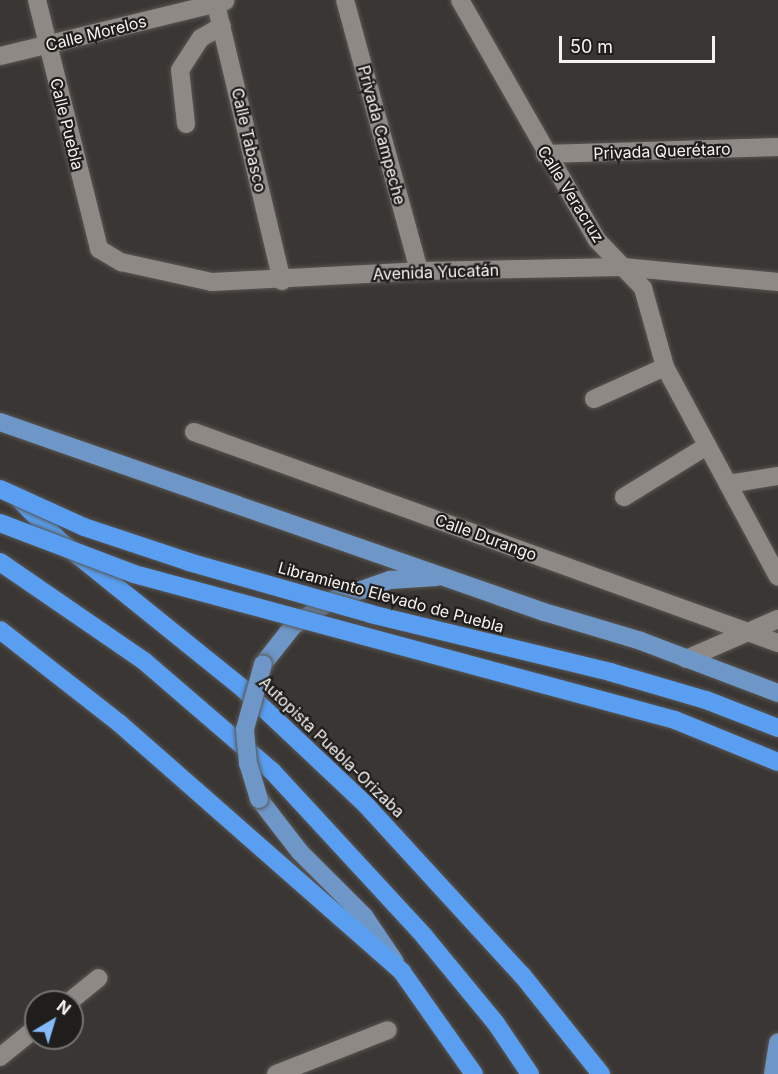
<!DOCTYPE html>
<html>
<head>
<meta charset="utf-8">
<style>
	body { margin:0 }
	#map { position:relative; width:778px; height:1074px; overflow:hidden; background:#3a3633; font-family:Inter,sans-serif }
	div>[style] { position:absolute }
	.roads { filter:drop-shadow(0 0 2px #585552) drop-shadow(0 0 2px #585552) }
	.minor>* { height:18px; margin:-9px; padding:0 9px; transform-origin:9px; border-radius:9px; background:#8e8985 }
	.major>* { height:18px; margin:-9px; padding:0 9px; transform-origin:9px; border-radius:9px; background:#6e96c6 }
	.highway>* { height:18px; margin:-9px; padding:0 9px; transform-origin:9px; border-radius:9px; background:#599ef1 }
	.bridges { filter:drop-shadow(0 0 2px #585552) drop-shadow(0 0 2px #585552) }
	.major-bridge>* { height:18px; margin:-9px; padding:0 9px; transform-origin:9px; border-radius:9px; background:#6e96c6 }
	.highway-bridge>* { height:18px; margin:-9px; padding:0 9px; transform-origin:9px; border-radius:9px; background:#599ef1 }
	span { translate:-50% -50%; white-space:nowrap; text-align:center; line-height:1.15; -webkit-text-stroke:4.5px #201e1c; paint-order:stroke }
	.street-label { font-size:16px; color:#f5f3f0 }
	.north { position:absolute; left:24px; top:990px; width:60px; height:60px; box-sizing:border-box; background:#201e1c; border:2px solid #757371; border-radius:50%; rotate:38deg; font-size:16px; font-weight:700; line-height:24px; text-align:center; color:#f5f3f0 }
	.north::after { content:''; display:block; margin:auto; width:21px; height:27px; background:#86bbfb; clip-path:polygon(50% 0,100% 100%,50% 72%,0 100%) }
	.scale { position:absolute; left:559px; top:36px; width:156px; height:27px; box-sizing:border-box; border:3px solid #f5f3f0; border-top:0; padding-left:8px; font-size:18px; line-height:21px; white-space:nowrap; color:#f5f3f0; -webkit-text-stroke:4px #201e1c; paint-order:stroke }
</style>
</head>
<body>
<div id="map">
	<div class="roads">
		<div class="minor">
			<div style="left:37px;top:0;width:257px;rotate:76deg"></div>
			<div style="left:99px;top:249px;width:26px;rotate:31deg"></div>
			<div style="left:121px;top:262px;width:93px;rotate:12.4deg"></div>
			<div style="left:212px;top:282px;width:207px;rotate:-3deg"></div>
			<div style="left:419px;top:271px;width:204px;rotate:-1.1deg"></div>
			<div style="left:623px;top:267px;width:156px;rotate:5.5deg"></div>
			<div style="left:215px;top:0;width:289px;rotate:76.6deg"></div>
			<div style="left:345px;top:0;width:281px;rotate:74.7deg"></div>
			<div style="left:460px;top:0;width:276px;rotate:60.3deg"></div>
			<div style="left:597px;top:240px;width:66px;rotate:46.2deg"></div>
			<div style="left:643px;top:288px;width:82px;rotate:74.4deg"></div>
			<div style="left:665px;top:367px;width:238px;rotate:61.7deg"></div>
			<div style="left:0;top:56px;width:232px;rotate:-13.7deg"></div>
			<div style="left:186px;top:124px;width:54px;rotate:-96.3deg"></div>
			<div style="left:180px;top:70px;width:38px;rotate:-57deg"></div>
			<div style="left:201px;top:38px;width:24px;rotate:-30deg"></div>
			<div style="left:545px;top:154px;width:233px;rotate:-1.7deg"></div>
			<div style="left:594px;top:399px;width:78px;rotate:-24.3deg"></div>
			<div style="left:194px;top:432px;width:621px;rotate:19.86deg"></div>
			<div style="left:728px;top:484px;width:51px;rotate:-9.1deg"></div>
			<div style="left:624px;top:497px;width:97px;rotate:-31.6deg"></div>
			<div style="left:686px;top:659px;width:100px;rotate:-23.5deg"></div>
			<div style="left:69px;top:1002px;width:38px;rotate:-39deg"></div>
			<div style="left:0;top:1057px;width:46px;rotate:-38.9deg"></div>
			<div style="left:276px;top:1074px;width:120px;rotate:-21.4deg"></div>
		</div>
		<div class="major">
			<div style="left:0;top:422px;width:576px;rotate:19.25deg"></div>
			<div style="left:544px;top:612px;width:101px;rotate:16.6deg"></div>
			<div style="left:641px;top:641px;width:147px;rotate:20.8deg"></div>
			<div style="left:263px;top:664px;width:48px;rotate:-51.7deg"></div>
			<div style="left:293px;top:626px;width:45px;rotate:-34deg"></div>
			<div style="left:330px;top:601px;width:64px;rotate:-19.3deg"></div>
			<div style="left:390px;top:580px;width:47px;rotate:-3.7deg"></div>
			<div style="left:259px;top:799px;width:67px;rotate:52.3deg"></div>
			<div style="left:300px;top:852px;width:91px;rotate:45deg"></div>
			<div style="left:364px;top:916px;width:55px;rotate:56deg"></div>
			<div style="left:773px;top:1074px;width:32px;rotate:-81deg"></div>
		</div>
		<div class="highway">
			<div style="left:17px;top:497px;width:62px;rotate:45.7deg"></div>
			<div style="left:60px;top:541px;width:233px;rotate:38.9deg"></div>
			<div style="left:241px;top:687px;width:172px;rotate:43.3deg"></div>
			<div style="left:366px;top:805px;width:231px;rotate:47.5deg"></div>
			<div style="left:522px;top:975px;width:127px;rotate:51.4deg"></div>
			<div style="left:0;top:562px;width:175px;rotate:34.5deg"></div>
			<div style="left:144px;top:661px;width:169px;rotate:40.7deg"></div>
			<div style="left:272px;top:771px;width:224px;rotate:47.3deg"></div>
			<div style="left:424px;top:936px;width:112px;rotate:50.5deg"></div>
			<div style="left:495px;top:1022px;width:63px;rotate:56.1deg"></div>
			<div style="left:0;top:630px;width:151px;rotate:38deg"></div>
			<div style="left:119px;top:723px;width:377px;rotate:41.3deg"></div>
			<div style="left:402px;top:972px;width:125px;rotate:54.8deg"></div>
		</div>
	</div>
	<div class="bridges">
		<div class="major-bridge">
			<div style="left:259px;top:799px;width:37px;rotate:-107deg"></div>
			<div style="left:248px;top:764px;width:35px;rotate:-95deg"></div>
			<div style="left:245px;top:729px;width:67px;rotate:-74.5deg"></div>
		</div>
		<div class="highway-bridge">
			<div style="left:0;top:489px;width:92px;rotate:24.3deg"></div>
			<div style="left:84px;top:527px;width:111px;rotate:18.4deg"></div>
			<div style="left:189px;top:562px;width:189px;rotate:15.9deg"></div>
			<div style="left:371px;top:614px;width:246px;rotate:13.6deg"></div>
			<div style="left:610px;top:672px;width:100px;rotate:16.3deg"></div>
			<div style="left:706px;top:700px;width:77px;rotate:21.3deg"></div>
			<div style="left:0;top:523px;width:143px;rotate:20.8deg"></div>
			<div style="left:134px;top:574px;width:560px;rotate:15.1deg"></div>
			<div style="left:675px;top:720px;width:111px;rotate:22.2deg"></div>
		</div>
	</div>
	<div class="street-label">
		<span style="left:96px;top:33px;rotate:-14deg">Calle Morelos</span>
		<span style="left:67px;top:124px;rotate:76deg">Calle Puebla</span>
		<span style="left:382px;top:135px;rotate:75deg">Privada Campeche</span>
		<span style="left:249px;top:140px;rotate:77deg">Calle Tabasco</span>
		<span style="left:662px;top:151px;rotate:-2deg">Privada Querétaro</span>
		<span style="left:571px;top:194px;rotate:58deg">Calle Veracruz</span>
		<span style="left:436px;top:272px;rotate:-2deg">Avenida Yucatán</span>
		<span style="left:486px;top:537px;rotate:20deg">Calle Durango</span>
		<span style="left:391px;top:597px;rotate:15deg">Libramiento Elevado de Puebla</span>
		<span style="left:332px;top:747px;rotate:44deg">Autopista Puebla-Orizaba</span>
	</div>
	<div class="north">N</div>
	<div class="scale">50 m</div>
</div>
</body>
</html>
